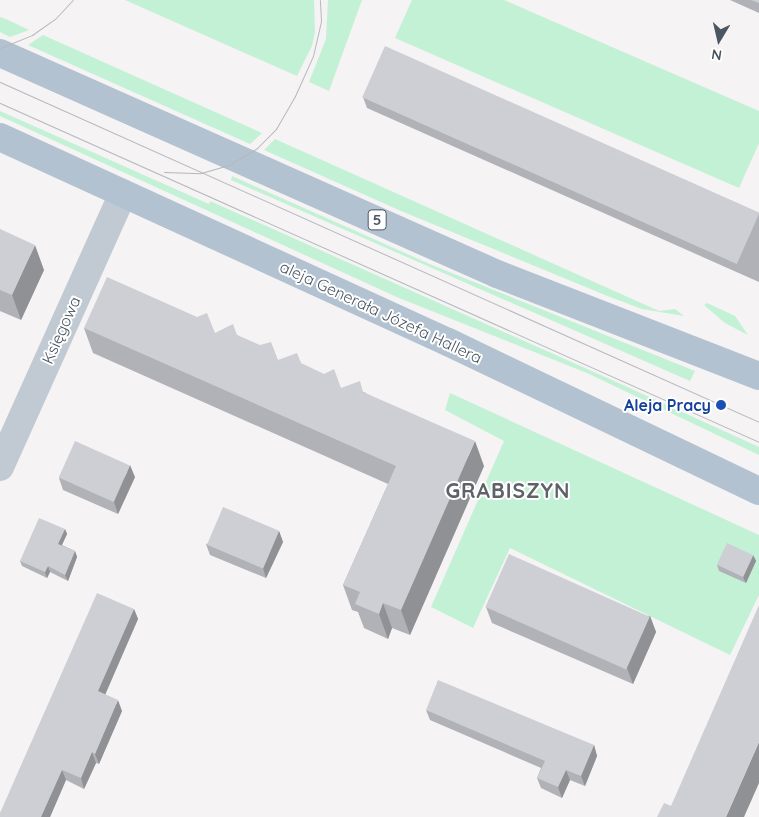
<!DOCTYPE html>
<html>
<head>
<meta charset="utf-8">
<style>
	body { margin:0 }
	#map { position:relative; width:759px; height:817px; overflow:hidden; background:#f5f3f3; font-family:Quicksand,sans-serif }
	div>[style] { position:absolute }
	.green>* { inset:0; background:#c3f1d5 }
	.street>* { height:28px; margin:-14px; padding:0 14px; transform-origin:14px; border-radius:14px; background:#c1cad2 }
	.primary>* { height:28px; margin:-14px; padding:0 14px; transform-origin:14px; border-radius:14px; background:#b3c2d1 }
	.tram>* { height:1px; margin:-0.5px; padding:0 0.5px; transform-origin:0.5px; border-radius:0.5px; background:#b5b8bd }
	.wall>* { inset:0; background:#b0b2b7 }
	.shaded-wall>* { inset:0; background:#909195 }
	.building>* { inset:0; background:#cdcfd5; transform-origin:0 0 }
	.dots>* { width:14px; height:14px; translate:-50% -50%; box-sizing:border-box; border:2px solid #fff; border-radius:50% }
	span { translate:-50% -50%; white-space:nowrap; text-align:center; line-height:1.15; -webkit-text-stroke:4px #fff; paint-order:stroke }
	.shield-label span { padding:1px 4px; background:#fff; border:1px solid; border-radius:4px; -webkit-text-stroke-width:0 }
	.shield-label { font-size:15px; color:#4a5661; font-weight:700 }
	.street-label { font-size:16px; color:#4a5661 }
	.transit-label { font-size:16px; color:#164399; font-weight:700 }
	.right { translate:-100% -50%; text-align:right }
	.district-label { font-size:21px; color:#5f6368; font-weight:700; letter-spacing:1px }
	.north { position:absolute; left:694px; top:15px; width:50px; height:50px; -webkit-text-stroke:4px #fff; paint-order:stroke; rotate:189deg; font-size:14px; font-weight:700; line-height:20px; text-align:center; color:#4a5661 }
	.north::after { content:''; display:block; margin:auto; width:18px; height:22px; background:#4a5661; clip-path:polygon(50% 0,100% 100%,50% 72%,0 100%) }
</style>
</head>
<body>
<div id="map">
	<div class="green">
		<div style="clip-path:polygon(125px 0,314px 0,315px 32px,312px 46px,297px 76px)"></div>
		<div style="clip-path:polygon(328px 0,362px 0,329px 91px,309px 82px,326px 39px)"></div>
		<div style="clip-path:polygon(412px 0,504px 0,759px 111px,759px 143px,739px 188px,395px 38px)"></div>
		<div style="clip-path:polygon(0 17px,6px 19px,29px 30px,10px 37px,0 32px)"></div>
		<div style="clip-path:polygon(43px 35px,130px 74px,262px 133px,250px 144px,28px 45px)"></div>
		<div style="clip-path:polygon(0 111px,209px 204px,210px 201px,623px 385px,759px 447px,759px 455px,587px 373px,399px 298px,0 116px)"></div>
		<div style="clip-path:polygon(275px 139px,659px 311px,675px 309px,684px 316px,642px 309px,610px 297px,401px 211px,264px 150px)"></div>
		<div style="clip-path:polygon(232px 176px,432px 265px,695px 371px,690px 381px,231px 180px)"></div>
		<div style="clip-path:polygon(707px 303px,735px 316px,748px 335px,725px 323px,704px 305px)"></div>
		<div style="clip-path:polygon(450px 393px,759px 535px,759px 595px,730px 655px,510px 548px,473px 628px,431px 607px,504px 441px,445px 410px)"></div>
	</div>
	<div class="street">
		<div style="left:0;top:467px;width:300px;rotate:-65.8deg"></div>
	</div>
	<div class="primary">
		<div style="left:0;top:53px;width:544px;rotate:23.97deg"></div>
		<div style="left:497px;top:274px;width:281px;rotate:21.3deg"></div>
		<div style="left:0;top:137px;width:493px;rotate:24.6deg"></div>
		<div style="left:448px;top:342px;width:345px;rotate:25.6deg"></div>
	</div>
	<div class="tram">
		<div style="left:0;top:48px;width:35px;rotate:-22deg"></div>
		<div style="left:32px;top:35px;width:28px;rotate:-35deg"></div>
		<div style="left:55px;top:19px;width:26px;rotate:-47deg"></div>
		<div style="left:0;top:82px;width:832px;rotate:24.13deg"></div>
		<div style="left:0;top:103px;width:831px;rotate:24.07deg"></div>
		<div style="left:164px;top:172px;width:37px;rotate:2deg"></div>
		<div style="left:201px;top:173px;width:29px;rotate:-16deg"></div>
		<div style="left:229px;top:165px;width:33px;rotate:-31deg"></div>
		<div style="left:257px;top:148px;width:27px;rotate:-45deg"></div>
		<div style="left:276px;top:129px;width:38px;rotate:-60deg"></div>
		<div style="left:295px;top:96px;width:44px;rotate:-65.8deg"></div>
		<div style="left:313px;top:56px;width:36px;rotate:-77deg"></div>
		<div style="left:321px;top:21px;width:21px;rotate:-93deg"></div>
	</div>
	<div class="wall">
		<div style="clip-path:polygon(730px 0,759px 0,759px 13px)"></div>
		<div style="clip-path:polygon(363px 97px,759px 213px,759px 282px,367px 108px)"></div>
		<div style="clip-path:polygon(0 229px,44px 270px,21px 320px,0 311px)"></div>
		<div style="clip-path:polygon(84px 328px,215px 333px,237px 335px,278px 360px,341px 388px,364px 392px,484px 466px,410px 635px,392px 628px,388px 639px,364px 628px,358px 612px,352px 610px,343px 585px,388px 484px,93px 353px)"></div>
		<div style="clip-path:polygon(135px 477px,118px 514px,63px 490px,59px 478px)"></div>
		<div style="clip-path:polygon(65px 529px,67px 534px,62px 545px,75px 551px,77px 557px,68px 581px,50px 572px,47px 578px,22px 566px,20px 561px)"></div>
		<div style="clip-path:polygon(279px 531px,283px 542px,266px 578px,210px 555px,206px 544px)"></div>
		<div style="clip-path:polygon(753px 555px,756px 561px,746px 583px,719px 571px,717px 565px)"></div>
		<div style="clip-path:polygon(486px 607px,650px 616px,656px 632px,633px 684px,492px 623px)"></div>
		<div style="clip-path:polygon(134px 609px,138px 619px,105px 694px,122px 711px,99px 764px,96px 763px,84px 789px,66px 780px,50px 817px,0 817px)"></div>
		<div style="clip-path:polygon(426px 710px,594px 745px,597px 756px,585px 786px,570px 780px,562px 798px,541px 788px,537px 778px,541px 768px,430px 720px)"></div>
	</div>
	<div class="shaded-wall">
		<div style="clip-path:polygon(35px 245px,44px 270px,21px 320px,12px 295px)"></div>
		<div style="clip-path:polygon(475px 441px,484px 466px,410px 635px,401px 610px)"></div>
		<div style="clip-path:polygon(130px 465px,135px 477px,118px 514px,114px 502px)"></div>
		<div style="clip-path:polygon(65px 529px,67px 534px,60px 549px,58px 544px)"></div>
		<div style="clip-path:polygon(279px 531px,283px 542px,266px 578px,263px 568px)"></div>
		<div style="clip-path:polygon(75px 551px,77px 557px,68px 581px,65px 575px)"></div>
		<div style="clip-path:polygon(753px 555px,756px 561px,746px 583px,743px 577px)"></div>
		<div style="clip-path:polygon(48px 566px,50px 572px,47px 578px,45px 572px)"></div>
		<div style="clip-path:polygon(383px 603px,392px 628px,388px 639px,379px 614px)"></div>
		<div style="clip-path:polygon(134px 609px,138px 619px,102px 702px,98px 691px)"></div>
		<div style="clip-path:polygon(650px 616px,656px 632px,633px 684px,627px 668px)"></div>
		<div style="clip-path:polygon(118px 700px,122px 711px,99px 764px,95px 754px)"></div>
		<div style="clip-path:polygon(759px 742px,759px 783px,744px 817px,726px 817px)"></div>
		<div style="clip-path:polygon(594px 745px,597px 756px,585px 786px,581px 776px)"></div>
		<div style="clip-path:polygon(92px 752px,96px 763px,84px 789px,81px 778px)"></div>
		<div style="clip-path:polygon(62px 770px,66px 780px,50px 817px,41px 817px)"></div>
		<div style="clip-path:polygon(566px 770px,570px 780px,562px 798px,558px 787px)"></div>
	</div>
	<div class="building">
		<div style="clip-path:polygon(751px 0,759px 0,759px 3px)"></div>
		<div style="left:385px;top:46px;width:410px;height:56px;rotate:24deg"></div>
		<div style="clip-path:polygon(0 229px,35px 245px,12px 295px,0 290px)"></div>
		<div style="clip-path:polygon(107px 277px,197px 317px,207px 313px,215px 333px,233px 324px,237px 335px,260px 345px,271px 342px,278px 360px,297px 353px,301px 363px,324px 374px,334px 369px,341px 388px,360px 381px,363px 392px,475px 441px,401px 610px,383px 603px,379px 614px,355px 604px,360px 592px,343px 585px,396px 466px,84px 328px)"></div>
		<div style="left:75px;top:441px;width:60px;height:40px;rotate:24deg"></div>
		<div style="left:223px;top:507px;width:61px;height:41px;rotate:23deg"></div>
		<div style="clip-path:polygon(39px 518px,65px 529px,58px 544px,75px 551px,65px 575px,48px 566px,45px 572px,20px 561px)"></div>
		<div style="left:727px;top:543px;width:29px;height:24px;rotate:25deg"></div>
		<div style="left:509px;top:554px;width:154px;height:58px;rotate:24deg"></div>
		<div style="clip-path:polygon(97px 593px,134px 609px,98px 691px,118px 700px,95px 754px,92px 752px,81px 778px,62px 770px,41px 817px,0 817px,0 813px)"></div>
		<div style="clip-path:polygon(759px 605px,759px 742px,726px 817px,657px 817px,664px 803px,671px 806px)"></div>
		<div style="clip-path:polygon(438px 680px,594px 745px,581px 776px,566px 770px,558px 787px,537px 778px,545px 761px,426px 710px)"></div>
	</div>
	<div class="dots">
		<div style="left:721px;top:405px;background:#1a4fb4"></div>
	</div>
	<div class="shield-label">
		<span style="left:377px;top:220px">5</span>
	</div>
	<div class="street-label">
		<span style="left:381px;top:312px;rotate:25deg">aleja Generała Józefa Hallera</span>
		<span style="left:61px;top:330px;rotate:-66deg">Księgowa</span>
	</div>
	<div class="transit-label">
		<span class="right" style="left:711px;top:405px">Aleja Pracy</span>
	</div>
	<div class="district-label">
		<span style="left:508px;top:490px">GRABISZYN</span>
	</div>
	<div class="north">N</div>
</div>
</body>
</html>
